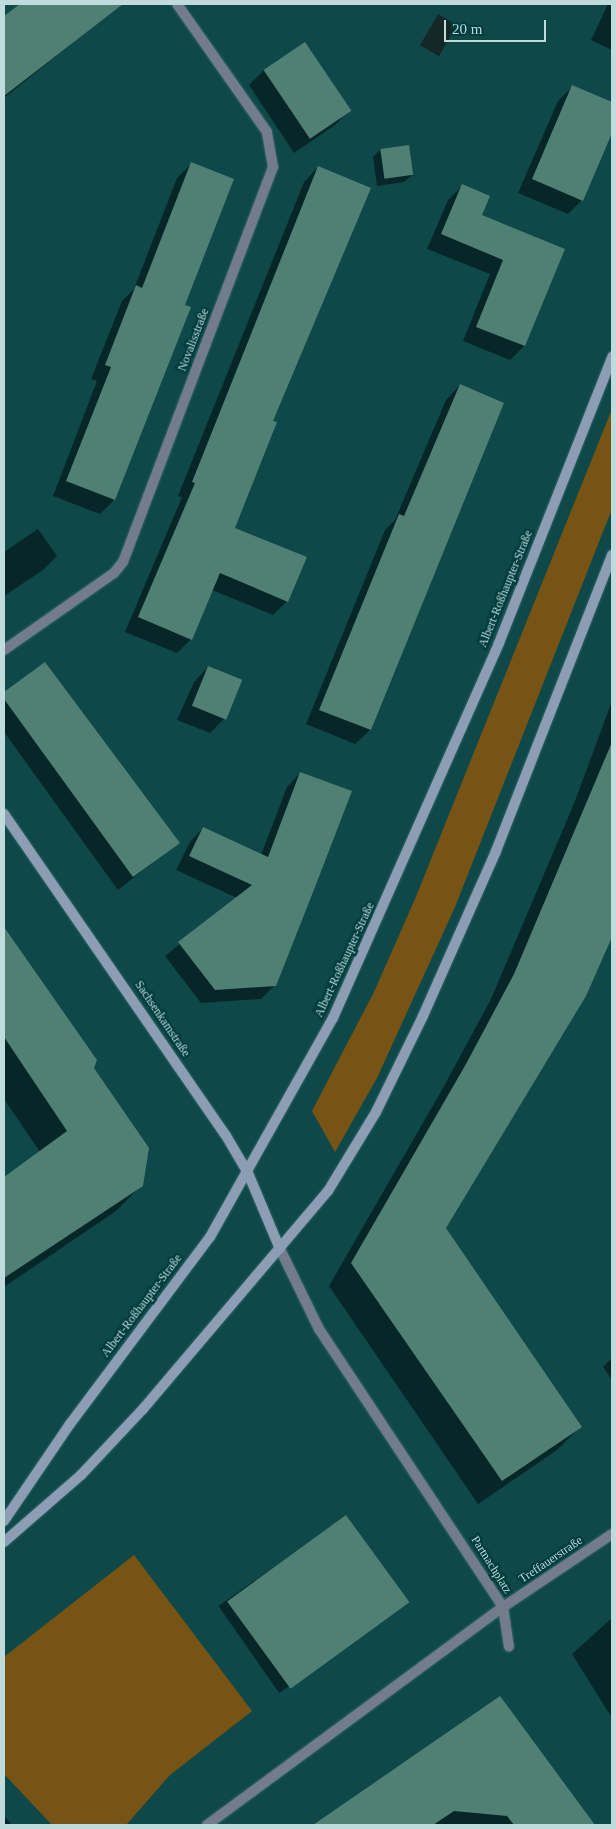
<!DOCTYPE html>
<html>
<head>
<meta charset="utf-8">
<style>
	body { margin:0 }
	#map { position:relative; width:616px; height:1829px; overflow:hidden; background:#0e4849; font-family:"Times New Roman",serif }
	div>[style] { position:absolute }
	.green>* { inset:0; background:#785414 }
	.water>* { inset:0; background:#152727; transform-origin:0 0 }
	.shadow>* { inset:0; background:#0007; transform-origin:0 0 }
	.building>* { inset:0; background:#4f8073; transform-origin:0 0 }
	.roads { filter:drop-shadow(0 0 1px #326566) drop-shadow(0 0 1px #326566) }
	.street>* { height:10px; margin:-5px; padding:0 5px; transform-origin:5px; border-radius:5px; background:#727c8a }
	.secondary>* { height:10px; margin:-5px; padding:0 5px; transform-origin:5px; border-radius:5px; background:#8d9eb4 }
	span { translate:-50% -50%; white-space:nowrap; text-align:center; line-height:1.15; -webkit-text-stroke:4.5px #003d3e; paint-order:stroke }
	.street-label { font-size:12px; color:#c0dbdb }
	.frame { position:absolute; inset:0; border:5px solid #c0dbdb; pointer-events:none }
	.scale { position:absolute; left:444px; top:20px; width:102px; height:22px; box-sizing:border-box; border:2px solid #c0dbdb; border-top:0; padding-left:6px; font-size:15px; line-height:18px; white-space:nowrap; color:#c0dbdb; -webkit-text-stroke:4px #003d3e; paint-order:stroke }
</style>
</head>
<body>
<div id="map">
	<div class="green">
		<div style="clip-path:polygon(612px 409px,612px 509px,455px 907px,377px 1078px,335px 1152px,312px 1111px,374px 992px,415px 899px)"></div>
		<div style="clip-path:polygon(134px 1555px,252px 1711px,170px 1775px,126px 1825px,52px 1825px,4px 1774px,4px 1657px)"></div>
	</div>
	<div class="water">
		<div style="left:438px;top:14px;width:22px;height:36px;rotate:30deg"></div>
	</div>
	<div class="shadow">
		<div style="clip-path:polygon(22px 4px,113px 4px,116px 8px,4px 98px,4px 18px)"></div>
		<div style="clip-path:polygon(608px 4px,612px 4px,612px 50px,591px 40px)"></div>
		<div style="clip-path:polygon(305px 44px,349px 111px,335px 125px,294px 153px,249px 85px,263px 71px)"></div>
		<div style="clip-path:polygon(572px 87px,612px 104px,612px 130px,582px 200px,568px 214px,518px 193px,558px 101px)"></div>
		<div style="clip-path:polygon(408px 146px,412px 175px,404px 182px,377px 186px,373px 157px,380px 150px)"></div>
		<div style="clip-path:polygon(191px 164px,184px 306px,190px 308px,114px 500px,100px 514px,53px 496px,97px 381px,91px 379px,122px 301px,134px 289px,177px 178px)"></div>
		<div style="clip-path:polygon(318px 167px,233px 528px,287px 601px,273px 615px,212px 590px,191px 639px,177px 653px,125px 632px,182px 497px,178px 496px,304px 182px)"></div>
		<div style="clip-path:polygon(462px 186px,480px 216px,563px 250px,524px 346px,510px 360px,463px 341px,490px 274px,427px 249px,448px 200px)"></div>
		<div style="clip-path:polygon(460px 385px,503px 404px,370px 730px,355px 744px,306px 724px,385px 530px,395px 520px,446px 400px)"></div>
		<div style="clip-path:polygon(38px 529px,57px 556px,43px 570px,4px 596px,4px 552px)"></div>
		<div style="clip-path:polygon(45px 664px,178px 843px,118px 890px,4px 732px,4px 693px)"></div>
		<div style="clip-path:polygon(208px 667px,224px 719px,210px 733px,177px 720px,194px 682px)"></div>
		<div style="clip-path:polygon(612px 701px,612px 934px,585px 996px,445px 1228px,581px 1426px,557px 1450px,478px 1504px,329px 1286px,443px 1088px,491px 999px,575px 801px)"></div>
		<div style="clip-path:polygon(300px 773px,275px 985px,261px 999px,201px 1003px,165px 956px,237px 898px,176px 870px,190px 842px,203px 828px,261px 855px,287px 787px)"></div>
		<div style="clip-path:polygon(4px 929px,95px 1060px,93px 1069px,142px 1185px,116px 1211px,4px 1287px,4px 1179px,40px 1152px,4px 1099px)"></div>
		<div style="clip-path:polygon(612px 1358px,612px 1380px,603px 1367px)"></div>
		<div style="left:347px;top:1516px;width:106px;height:157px;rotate:55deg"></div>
		<div style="clip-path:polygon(612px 1618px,612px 1718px,572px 1654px)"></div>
		<div style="clip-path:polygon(500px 1698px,594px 1825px,318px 1825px)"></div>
		<div style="clip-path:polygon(4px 1816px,12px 1825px,4px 1825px)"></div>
	</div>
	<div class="building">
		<div style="clip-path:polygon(20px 4px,123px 4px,4px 96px,4px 16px)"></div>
		<div style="left:305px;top:42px;width:83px;height:50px;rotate:56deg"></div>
		<div style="clip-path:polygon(572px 85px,612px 102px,612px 133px,583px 201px,532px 179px)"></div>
		<div style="left:409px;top:145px;width:30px;height:29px;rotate:82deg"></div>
		<div style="clip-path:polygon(191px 162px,234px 179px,185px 305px,191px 307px,115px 500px,66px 481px,111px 367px,105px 365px,136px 285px,142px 288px)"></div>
		<div style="clip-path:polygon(318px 166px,371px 188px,273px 421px,277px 422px,235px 528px,307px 557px,288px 602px,220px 573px,192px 640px,138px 617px,195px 483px,192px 482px)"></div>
		<div style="clip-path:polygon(462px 184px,490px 196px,482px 215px,565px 249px,525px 346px,476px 327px,503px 260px,441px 234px)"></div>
		<div style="clip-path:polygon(460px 384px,504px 403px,371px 730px,319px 710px,399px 514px,404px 516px)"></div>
		<div style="clip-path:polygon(45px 662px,180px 843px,133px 877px,4px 699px,4px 692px)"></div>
		<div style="left:208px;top:666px;width:37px;height:43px;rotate:22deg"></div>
		<div style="clip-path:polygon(612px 742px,612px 937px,586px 996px,446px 1228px,582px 1427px,502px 1481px,351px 1263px,466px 1064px,514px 974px)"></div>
		<div style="clip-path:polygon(300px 772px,352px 791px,315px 887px,276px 986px,215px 990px,178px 942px,252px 885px,189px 856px,203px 827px,268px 857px)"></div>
		<div style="clip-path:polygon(4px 927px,97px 1060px,94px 1068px,149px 1148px,143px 1186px,4px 1278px,4px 1177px,67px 1131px,4px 1037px)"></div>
		<div style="left:346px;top:1515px;width:108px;height:147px;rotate:54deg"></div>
		<div style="clip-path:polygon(500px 1696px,595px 1825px,514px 1825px,507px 1816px,454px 1811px,433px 1825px,313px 1825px)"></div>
	</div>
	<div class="roads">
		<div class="street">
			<div style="left:4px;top:650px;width:134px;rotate:-35deg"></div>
			<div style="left:114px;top:573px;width:14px;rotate:-51deg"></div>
			<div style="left:123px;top:562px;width:423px;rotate:-69.2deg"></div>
			<div style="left:273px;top:167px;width:36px;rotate:-100deg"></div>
			<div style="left:267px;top:132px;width:156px;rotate:-125.1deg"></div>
			<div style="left:280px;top:1249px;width:89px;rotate:64deg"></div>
			<div style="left:319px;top:1329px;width:333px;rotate:56.5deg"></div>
			<div style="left:503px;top:1607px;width:40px;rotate:81.5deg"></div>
			<div style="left:207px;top:1825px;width:368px;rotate:-36.4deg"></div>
			<div style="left:503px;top:1607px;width:131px;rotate:-33.8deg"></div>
		</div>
		<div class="secondary">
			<div style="left:4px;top:814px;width:389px;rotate:55.4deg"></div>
			<div style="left:225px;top:1134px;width:45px;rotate:59.5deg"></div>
			<div style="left:248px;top:1173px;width:82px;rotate:67.2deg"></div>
			<div style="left:4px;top:1521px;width:117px;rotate:-55.8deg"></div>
			<div style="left:70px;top:1424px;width:234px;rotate:-53.2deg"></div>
			<div style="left:210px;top:1237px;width:251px;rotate:-60.7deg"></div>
			<div style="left:333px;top:1018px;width:410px;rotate:-66.1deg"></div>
			<div style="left:499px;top:643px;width:308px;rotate:-68.4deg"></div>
			<div style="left:4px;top:1542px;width:102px;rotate:-41deg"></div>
			<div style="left:81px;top:1475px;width:91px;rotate:-46.8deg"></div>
			<div style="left:143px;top:1409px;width:286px;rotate:-49.7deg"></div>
			<div style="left:328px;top:1191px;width:92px;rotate:-58.7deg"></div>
			<div style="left:376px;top:1112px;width:107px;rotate:-63.9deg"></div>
			<div style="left:423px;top:1016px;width:180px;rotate:-66.1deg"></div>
			<div style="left:496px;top:851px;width:318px;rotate:-68.6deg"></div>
		</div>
	</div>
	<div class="street-label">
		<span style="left:194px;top:340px;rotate:-69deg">Novalisstraße</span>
		<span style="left:506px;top:589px;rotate:-68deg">Albert-Roßhaupter-Straße</span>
		<span style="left:345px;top:960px;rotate:-65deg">Albert-Roßhaupter-Straße</span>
		<span style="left:162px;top:1019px;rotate:56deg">Sachsenkamstraße</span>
		<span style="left:142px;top:1306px;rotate:-53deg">Albert-Roßhaupter-Straße</span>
		<span style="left:551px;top:1560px;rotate:-34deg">Treffauerstraße</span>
		<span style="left:491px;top:1565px;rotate:58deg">Partnachplatz</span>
	</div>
	<div class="frame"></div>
	<div class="scale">20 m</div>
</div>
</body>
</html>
